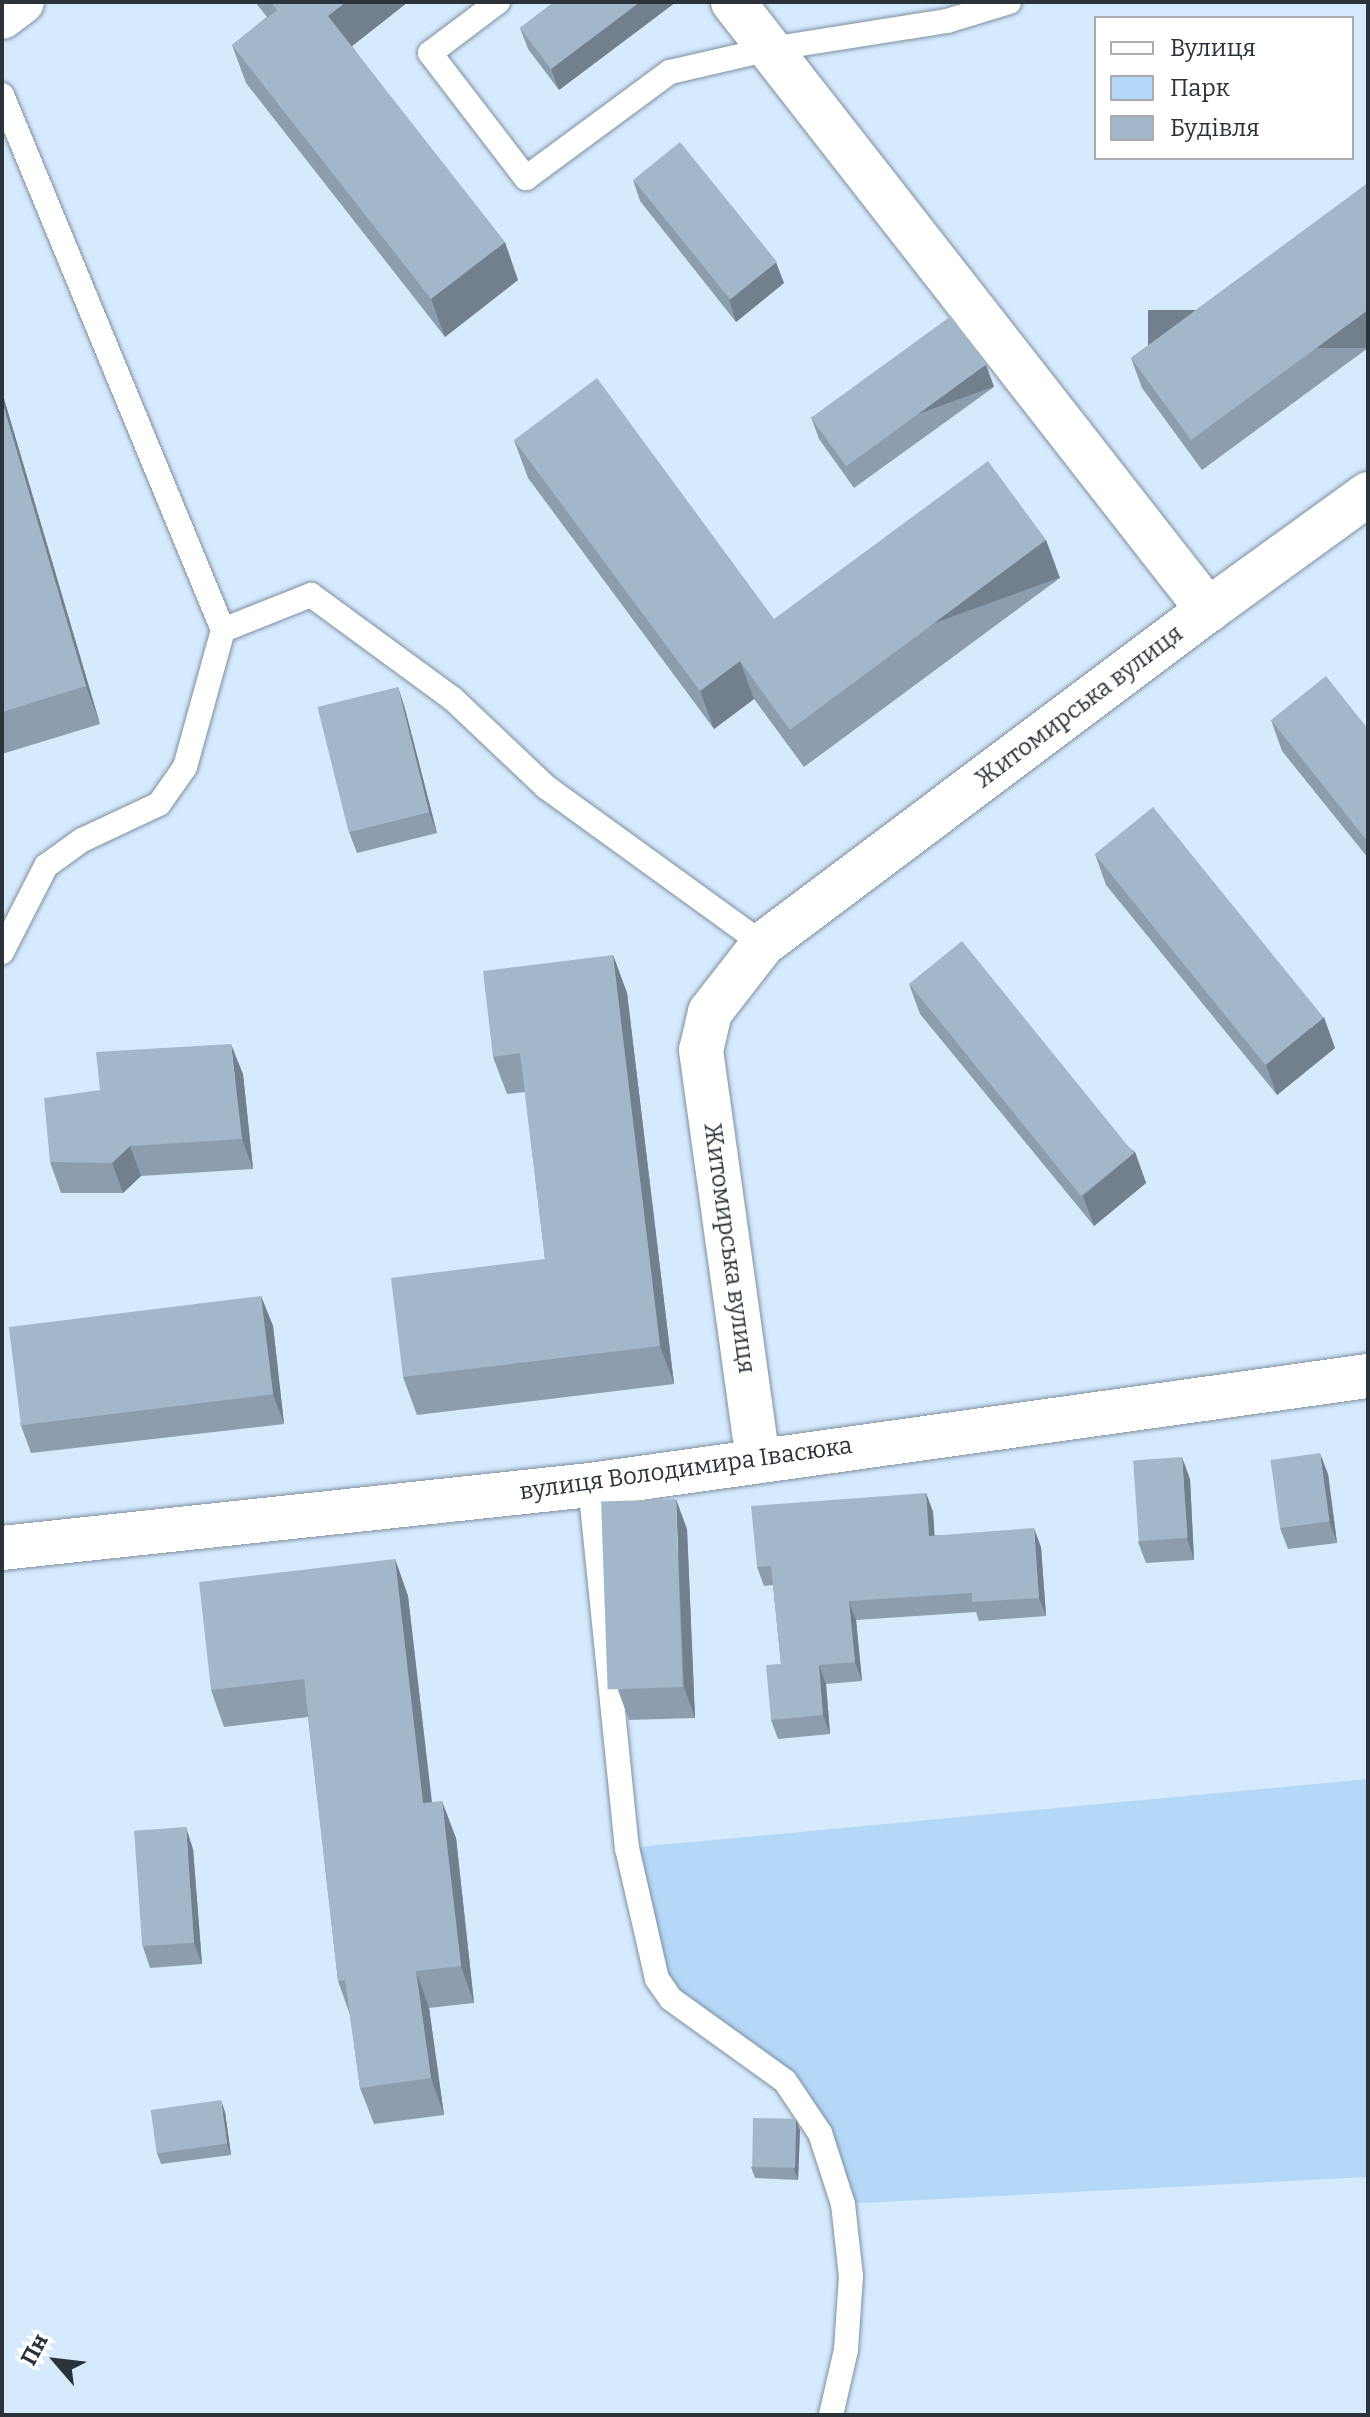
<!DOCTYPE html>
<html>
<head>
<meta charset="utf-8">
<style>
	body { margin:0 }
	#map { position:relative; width:1370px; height:2417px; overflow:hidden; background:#d6eafe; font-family:Bitter,serif }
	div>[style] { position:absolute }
	.green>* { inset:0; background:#b6d8f8 }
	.roads { filter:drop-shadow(0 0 2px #7d90a1) drop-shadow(0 0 2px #7d90a1) }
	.lane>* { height:24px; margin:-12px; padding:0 12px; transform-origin:12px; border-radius:12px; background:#fff }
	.street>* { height:44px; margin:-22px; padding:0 22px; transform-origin:22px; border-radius:22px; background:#fff }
	.wall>* { inset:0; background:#8c9dae }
	.shaded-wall>* { inset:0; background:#72808d; transform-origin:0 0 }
	.building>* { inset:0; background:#a3b7ca; transform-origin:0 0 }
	span { translate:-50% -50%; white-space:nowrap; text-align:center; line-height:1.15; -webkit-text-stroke:6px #fff; paint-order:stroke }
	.street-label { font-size:24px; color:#2b333a }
	.frame { position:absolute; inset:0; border:4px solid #2b333a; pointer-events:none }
	.legend { position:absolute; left:1094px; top:16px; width:260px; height:144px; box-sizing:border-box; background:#fff; border:2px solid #aaadb0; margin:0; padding:10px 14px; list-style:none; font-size:24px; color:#2b333a }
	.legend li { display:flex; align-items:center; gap:16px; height:40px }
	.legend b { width:40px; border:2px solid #aaadb0 }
	.north { position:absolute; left:16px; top:2321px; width:80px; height:80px; -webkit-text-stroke:6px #fff; paint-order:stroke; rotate:298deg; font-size:22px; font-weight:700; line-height:32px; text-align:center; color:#2b333a }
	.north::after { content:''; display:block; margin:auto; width:28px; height:36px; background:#2b333a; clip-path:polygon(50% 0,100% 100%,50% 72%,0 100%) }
</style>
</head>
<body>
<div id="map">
	<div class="green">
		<div style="clip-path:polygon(1368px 1779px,1368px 2177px,843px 2204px,785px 2081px,671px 1999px,627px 1848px)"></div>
	</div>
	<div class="roads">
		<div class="lane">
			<div style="left:498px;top:2px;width:85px;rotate:143.1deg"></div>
			<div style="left:430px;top:53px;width:158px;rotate:52.5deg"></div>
			<div style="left:526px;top:178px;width:179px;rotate:-36.4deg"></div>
			<div style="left:670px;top:72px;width:103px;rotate:-13deg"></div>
			<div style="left:770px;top:49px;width:179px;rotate:-9deg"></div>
			<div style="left:947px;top:21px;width:65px;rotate:-17deg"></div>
			<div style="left:2px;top:95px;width:579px;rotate:67.56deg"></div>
			<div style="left:223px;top:630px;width:142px;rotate:105.5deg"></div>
			<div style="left:185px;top:767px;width:45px;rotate:125.1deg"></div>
			<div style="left:159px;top:804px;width:85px;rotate:154.9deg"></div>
			<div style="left:82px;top:840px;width:44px;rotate:144.2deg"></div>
			<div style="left:46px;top:866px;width:97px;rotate:117.1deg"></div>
			<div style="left:223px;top:630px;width:95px;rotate:-21.7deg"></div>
			<div style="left:311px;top:595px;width:176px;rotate:36.2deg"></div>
			<div style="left:453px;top:699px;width:128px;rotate:43.4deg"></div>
			<div style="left:546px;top:787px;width:268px;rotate:35.9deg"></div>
			<div style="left:590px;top:1485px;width:365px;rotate:84.2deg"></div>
			<div style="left:627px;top:1848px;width:134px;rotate:77.1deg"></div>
			<div style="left:657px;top:1979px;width:24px;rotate:55deg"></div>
			<div style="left:671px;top:1999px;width:140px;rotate:35.7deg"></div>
			<div style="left:785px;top:2081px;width:63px;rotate:56.1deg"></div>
			<div style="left:820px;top:2133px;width:75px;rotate:72.1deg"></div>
			<div style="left:843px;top:2204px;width:72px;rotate:83.7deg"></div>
			<div style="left:851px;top:2276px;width:74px;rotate:93.9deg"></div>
			<div style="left:846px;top:2350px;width:67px;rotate:103deg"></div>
		</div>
		<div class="street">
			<div style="left:733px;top:2px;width:772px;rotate:52deg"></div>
			<div style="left:1208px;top:610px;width:556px;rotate:143.11deg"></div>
			<div style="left:763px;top:944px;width:86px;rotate:127.9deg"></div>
			<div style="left:710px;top:1012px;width:39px;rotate:103deg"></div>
			<div style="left:701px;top:1050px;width:413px;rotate:82.1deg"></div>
			<div style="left:2px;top:17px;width:25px;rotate:-37deg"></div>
			<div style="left:1208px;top:610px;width:198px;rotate:-35.9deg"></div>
			<div style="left:2px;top:1548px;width:591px;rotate:-6.12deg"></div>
			<div style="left:590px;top:1485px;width:786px;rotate:-7.98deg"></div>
		</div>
	</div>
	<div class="wall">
		<div style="clip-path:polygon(255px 2px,408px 2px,352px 46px,518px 280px,445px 337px,246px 83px,232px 45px,267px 17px)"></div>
		<div style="clip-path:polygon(554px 2px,676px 2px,559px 90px,528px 49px,520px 28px)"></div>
		<div style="clip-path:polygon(633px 180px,784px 283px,736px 322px,640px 201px)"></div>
		<div style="clip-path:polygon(1368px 183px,1368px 348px,1202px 470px,1142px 388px,1131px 358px)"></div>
		<div style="clip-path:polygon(986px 365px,994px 387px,854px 488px,819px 439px,811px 417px)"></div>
		<div style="clip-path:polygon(2px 392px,100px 724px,2px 754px)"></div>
		<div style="clip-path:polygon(514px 440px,774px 619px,1046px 540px,1060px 578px,804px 767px,754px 699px,714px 729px,528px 478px)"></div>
		<div style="clip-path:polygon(398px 687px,405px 709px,437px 833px,357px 853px,349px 832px)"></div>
		<div style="clip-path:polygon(1271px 720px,1368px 729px,1368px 858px,1282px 751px)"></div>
		<div style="clip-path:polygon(1095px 854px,1335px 1048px,1277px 1095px,1106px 885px)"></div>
		<div style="clip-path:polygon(613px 955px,627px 993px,674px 1384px,417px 1415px,403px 1377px,545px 1259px,525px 1092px,507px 1094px,493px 1057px)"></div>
		<div style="clip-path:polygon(909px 984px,1135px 1152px,1146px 1183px,1094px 1226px,920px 1014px)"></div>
		<div style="clip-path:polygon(243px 1074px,253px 1169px,141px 1176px,123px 1193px,61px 1193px,50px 1162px)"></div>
		<div style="clip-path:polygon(261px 1296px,273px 1326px,284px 1424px,31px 1453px,20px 1423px)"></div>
		<div style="clip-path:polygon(1328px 1474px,1337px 1543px,1288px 1549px,1280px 1528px)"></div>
		<div style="clip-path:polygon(1190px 1479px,1194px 1560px,1146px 1563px,1138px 1542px)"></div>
		<div style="clip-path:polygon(926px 1493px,933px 1512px,934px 1535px,1041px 1547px,1046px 1616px,979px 1621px,976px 1612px,856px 1620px,862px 1681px,826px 1684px,830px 1734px,778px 1739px,771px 1720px,781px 1664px,773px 1585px,764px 1586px,757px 1567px)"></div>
		<div style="clip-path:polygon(687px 1529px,695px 1718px,629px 1720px,618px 1690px)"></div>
		<div style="clip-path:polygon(395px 1559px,408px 1596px,432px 1802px,456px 1838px,474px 2003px,429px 2008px,444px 2115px,374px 2124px,360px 2088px,350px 2015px,338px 1981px,308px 1717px,224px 1727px,211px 1690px)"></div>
		<div style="clip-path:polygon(193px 1849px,202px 1964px,150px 1968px,143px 1947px)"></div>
		<div style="clip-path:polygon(225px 2112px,231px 2155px,161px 2164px,157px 2153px)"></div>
		<div style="clip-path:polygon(800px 2130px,798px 2180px,755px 2178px,751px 2167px)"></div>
	</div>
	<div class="shaded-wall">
		<div style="clip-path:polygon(346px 2px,408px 2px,342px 54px,328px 16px)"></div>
		<div style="clip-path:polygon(640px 2px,676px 2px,559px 90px,551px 69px)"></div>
		<div style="clip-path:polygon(505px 242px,518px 280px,445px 337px,431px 299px)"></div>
		<div style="clip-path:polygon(776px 262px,784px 283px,736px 322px,729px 300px)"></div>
		<div style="left:1368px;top:310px;width:38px;height:220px;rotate:90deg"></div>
		<div style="left:986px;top:365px;width:23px;height:173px;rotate:70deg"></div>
		<div style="clip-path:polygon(2px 392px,100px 724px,86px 686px,2px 401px)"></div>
		<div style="left:1046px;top:540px;width:40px;height:319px;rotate:70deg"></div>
		<div style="clip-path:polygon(740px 661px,754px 699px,714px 729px,700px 691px)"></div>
		<div style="clip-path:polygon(398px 687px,405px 709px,437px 833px,429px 812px)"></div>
		<div style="clip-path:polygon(613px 955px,627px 993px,674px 1384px,660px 1346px)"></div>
		<div style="clip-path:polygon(1324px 1017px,1335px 1048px,1277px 1095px,1266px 1065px)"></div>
		<div style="clip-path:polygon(231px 1044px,243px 1074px,253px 1169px,242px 1139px)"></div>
		<div style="clip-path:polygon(130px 1146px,141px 1176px,123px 1193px,112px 1163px)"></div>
		<div style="clip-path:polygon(1135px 1152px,1146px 1183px,1094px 1226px,1083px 1196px)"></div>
		<div style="clip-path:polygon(261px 1296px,273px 1326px,284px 1424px,273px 1394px)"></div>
		<div style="clip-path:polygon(1320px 1453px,1328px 1474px,1337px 1543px,1329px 1521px)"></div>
		<div style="clip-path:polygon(1182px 1457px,1190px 1479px,1194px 1560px,1187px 1538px)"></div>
		<div style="clip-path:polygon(926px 1493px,933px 1512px,936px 1555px,929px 1536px)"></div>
		<div style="clip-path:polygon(676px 1499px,687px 1529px,695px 1718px,684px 1687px)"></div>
		<div style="clip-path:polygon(1034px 1528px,1041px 1547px,1046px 1616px,1039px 1598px)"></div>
		<div style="clip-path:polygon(395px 1559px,408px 1596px,436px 1840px,423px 1803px)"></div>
		<div style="clip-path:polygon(849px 1601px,856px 1620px,862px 1681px,855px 1662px)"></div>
		<div style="clip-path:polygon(819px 1665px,826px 1684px,830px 1734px,823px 1715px)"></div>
		<div style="clip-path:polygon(442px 1801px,456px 1838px,474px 2003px,461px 1966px)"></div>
		<div style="clip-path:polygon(186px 1827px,193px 1849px,202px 1964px,194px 1943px)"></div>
		<div style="clip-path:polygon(416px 1971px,429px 2008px,444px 2115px,431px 2078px)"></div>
		<div style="clip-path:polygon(221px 2100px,225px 2112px,231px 2155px,227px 2144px)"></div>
		<div style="clip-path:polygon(796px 2119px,800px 2130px,798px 2180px,794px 2169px)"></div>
	</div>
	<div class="building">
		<div style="clip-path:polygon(271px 2px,346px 2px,328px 16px,505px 242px,431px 299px,232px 45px,277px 10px)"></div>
		<div style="clip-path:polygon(554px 2px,640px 2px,551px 69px,520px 28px)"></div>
		<div style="left:680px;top:142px;width:154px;height:60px;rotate:51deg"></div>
		<div style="clip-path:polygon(1368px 183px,1368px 310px,1191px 440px,1131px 358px)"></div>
		<div style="left:951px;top:316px;width:60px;height:173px;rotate:54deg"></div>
		<div style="clip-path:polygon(597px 378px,774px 619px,988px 461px,1046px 540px,790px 730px,740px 661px,700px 691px,514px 440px)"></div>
		<div style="clip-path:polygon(2px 401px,86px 686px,2px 712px)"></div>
		<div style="clip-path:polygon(1326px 676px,1368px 729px,1368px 842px,1271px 720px)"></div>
		<div style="left:398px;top:687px;width:129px;height:83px;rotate:76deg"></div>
		<div style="left:1153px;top:807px;width:271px;height:75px;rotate:51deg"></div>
		<div style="left:962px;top:941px;width:273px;height:68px;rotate:51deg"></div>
		<div style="clip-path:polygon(613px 955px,660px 1346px,403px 1377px,391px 1278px,545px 1259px,520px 1053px,493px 1057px,483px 971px)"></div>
		<div style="clip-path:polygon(231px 1044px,242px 1139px,130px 1146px,112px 1163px,50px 1162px,44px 1098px,100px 1090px,96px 1052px)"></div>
		<div style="left:261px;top:1296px;width:99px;height:254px;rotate:83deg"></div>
		<div style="left:1320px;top:1453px;width:69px;height:50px;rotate:82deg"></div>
		<div style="left:1182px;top:1457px;width:81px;height:49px;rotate:86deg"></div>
		<div style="clip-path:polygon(926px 1493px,929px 1536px,1034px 1528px,1039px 1598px,972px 1602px,972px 1593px,849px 1601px,855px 1662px,819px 1665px,823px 1715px,771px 1720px,766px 1665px,781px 1664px,771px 1566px,757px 1567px,751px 1506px)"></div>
		<div style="left:676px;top:1499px;width:188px;height:75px;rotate:88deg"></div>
		<div style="clip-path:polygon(395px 1559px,423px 1803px,442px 1801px,461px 1966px,416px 1971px,431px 2078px,360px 2088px,345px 1980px,338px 1981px,304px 1679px,211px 1690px,199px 1582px)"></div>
		<div style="left:186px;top:1827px;width:116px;height:52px;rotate:86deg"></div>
		<div style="left:221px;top:2100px;width:44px;height:71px;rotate:82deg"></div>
		<div style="left:753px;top:2118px;width:43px;height:49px;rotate:1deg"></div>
	</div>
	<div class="street-label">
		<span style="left:1079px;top:707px;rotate:-37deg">Житомирська вулиця</span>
		<span style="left:729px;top:1248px;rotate:82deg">Житомирська вулиця</span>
		<span style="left:686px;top:1469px;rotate:-8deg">вулиця Володимира Івасюка</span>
	</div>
	<div class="frame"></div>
	<ul class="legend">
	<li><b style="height:10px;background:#fff"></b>Вулиця</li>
	<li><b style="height:22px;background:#b6d8f8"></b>Парк</li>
	<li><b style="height:22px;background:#a3b7ca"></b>Будівля</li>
	</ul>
	<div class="north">Пн</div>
</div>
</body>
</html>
